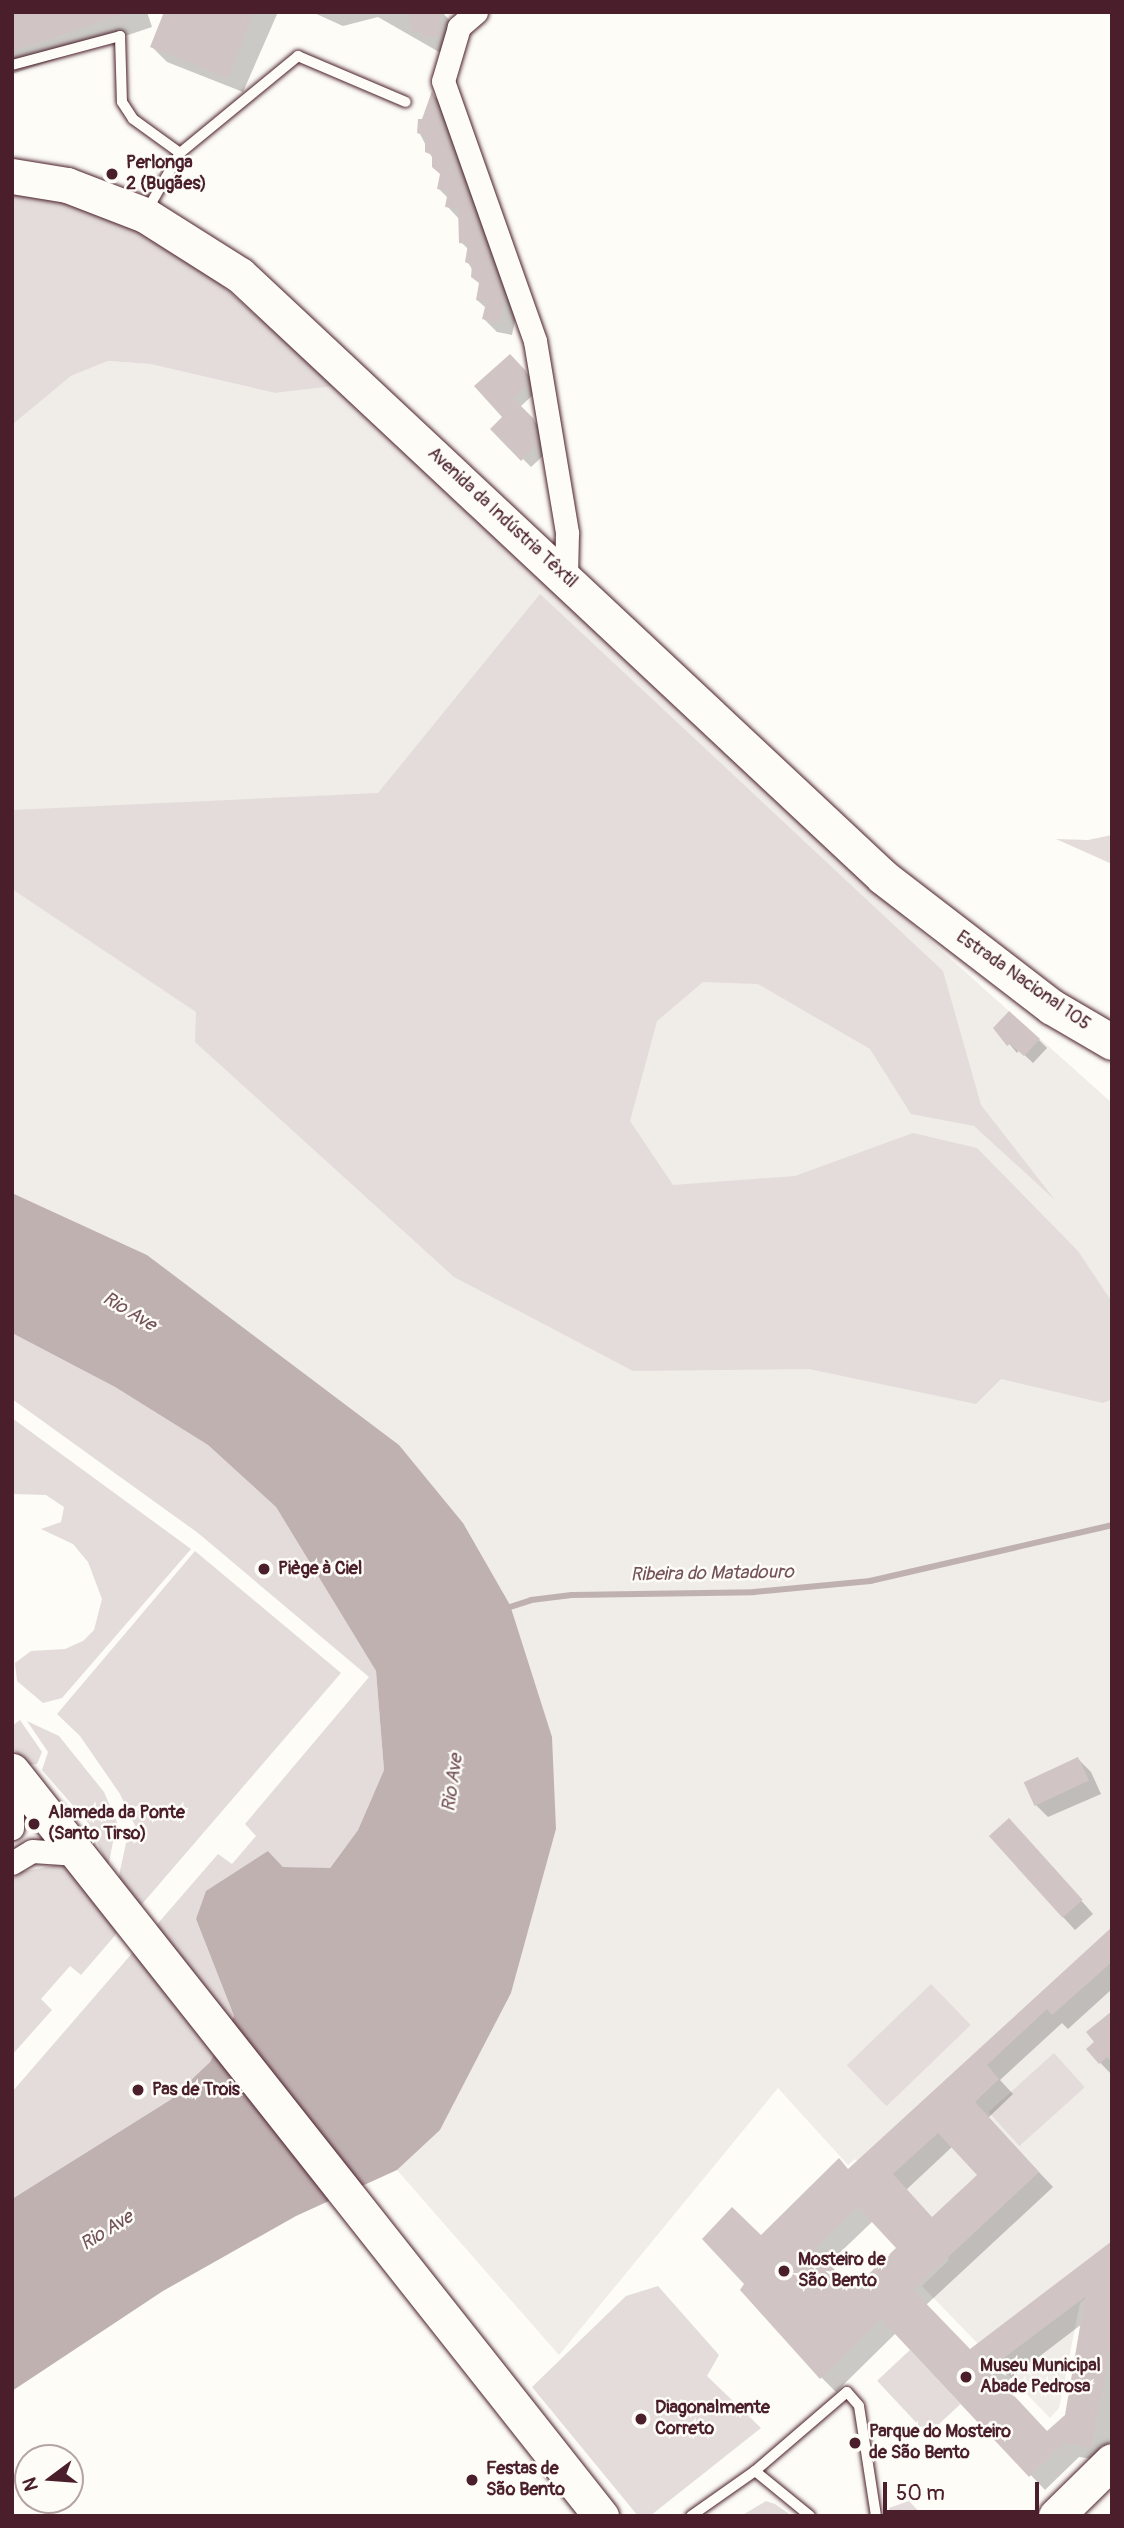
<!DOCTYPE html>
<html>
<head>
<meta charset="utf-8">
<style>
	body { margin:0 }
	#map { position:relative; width:1124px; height:2528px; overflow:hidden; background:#fdfcf7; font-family:Pangolin,sans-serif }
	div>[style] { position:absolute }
	.built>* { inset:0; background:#f0ece8 }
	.green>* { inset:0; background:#e3dcda; transform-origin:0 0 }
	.water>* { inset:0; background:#c0b1b1 }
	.shadow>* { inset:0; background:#0003 }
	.stream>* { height:6px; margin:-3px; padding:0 3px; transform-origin:3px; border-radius:3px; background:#c0b1b1 }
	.building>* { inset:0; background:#d0c5c4; transform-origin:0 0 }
	.roads { filter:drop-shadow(0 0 2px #4a1f2b) drop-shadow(0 0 2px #4a1f2b) }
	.service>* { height:10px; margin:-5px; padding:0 5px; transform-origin:5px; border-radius:5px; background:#fdfcf7 }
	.minor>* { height:23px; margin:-11.5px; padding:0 11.5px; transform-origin:11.5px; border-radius:11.5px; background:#fdfcf7 }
	.primary>* { height:35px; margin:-17.5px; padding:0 17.5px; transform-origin:17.5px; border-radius:17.5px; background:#fdfcf7 }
	.dots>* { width:19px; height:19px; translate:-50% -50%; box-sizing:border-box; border:4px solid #fdfcf7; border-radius:50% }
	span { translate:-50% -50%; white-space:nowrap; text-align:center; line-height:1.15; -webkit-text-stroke:5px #fdfcf7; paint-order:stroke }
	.poi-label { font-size:18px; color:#4a1f2b; font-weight:700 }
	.left { translate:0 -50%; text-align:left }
	.street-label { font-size:18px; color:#4a1f2b }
	.water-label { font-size:19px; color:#73525a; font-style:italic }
	.frame { position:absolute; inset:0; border:14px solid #4a1f2b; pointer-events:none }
	.north { position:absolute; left:14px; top:2444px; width:70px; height:70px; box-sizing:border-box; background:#fdfcf7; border:2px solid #b5a4a5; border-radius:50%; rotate:254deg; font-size:19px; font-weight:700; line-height:28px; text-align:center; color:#4a1f2b }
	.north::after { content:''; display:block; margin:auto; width:24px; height:32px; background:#4a1f2b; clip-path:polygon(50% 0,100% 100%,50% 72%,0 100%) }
	.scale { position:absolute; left:883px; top:2482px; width:156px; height:32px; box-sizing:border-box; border:4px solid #4a1f2b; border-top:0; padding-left:9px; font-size:21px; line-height:24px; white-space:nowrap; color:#4a1f2b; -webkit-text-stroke:5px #fdfcf7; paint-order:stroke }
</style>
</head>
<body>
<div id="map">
	<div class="built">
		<div style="clip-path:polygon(108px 361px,150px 364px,275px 393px,335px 386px,916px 928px,1112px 1103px,1112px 2278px,1080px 2303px,1059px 2408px,1050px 2418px,922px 2286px,949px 2260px,855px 2159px,848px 2165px,778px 2088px,559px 2355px,397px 2170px,440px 2130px,511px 1993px,556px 1829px,463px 1523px,399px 1445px,147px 1255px,12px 1193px,12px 425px,71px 376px)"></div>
	</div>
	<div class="green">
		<div style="clip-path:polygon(12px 191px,31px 192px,114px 218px,194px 260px,335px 386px,275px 393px,150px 364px,108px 361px,71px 376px,12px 425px)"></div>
		<div style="clip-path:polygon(540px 594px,943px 971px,981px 1105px,1055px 1200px,974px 1126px,911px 1114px,870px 1049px,758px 984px,703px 982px,657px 1021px,630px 1121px,673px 1185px,795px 1176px,913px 1133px,977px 1148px,1078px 1251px,1112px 1302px,1112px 1399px,1103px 1403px,1001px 1379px,976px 1404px,809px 1369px,633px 1371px,454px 1277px,195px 1042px,196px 1012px,12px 889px,12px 810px,378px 793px)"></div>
		<div style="clip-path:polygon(1112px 835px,1112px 864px,1056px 839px,1088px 840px)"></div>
		<div style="clip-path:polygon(12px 1333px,115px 1387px,208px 1445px,276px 1507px,376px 1671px,384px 1770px,358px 1830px,329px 1869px,283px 1867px,268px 1851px,196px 1919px,234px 2016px,210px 2062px,170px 2100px,12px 2199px,12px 2092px,218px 1854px,232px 1864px,256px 1836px,245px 1824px,369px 1677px,198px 1533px,12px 1399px)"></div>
		<div style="clip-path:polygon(12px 1418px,191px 1549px,62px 1698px,43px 1703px,17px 1681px,15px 1663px,31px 1651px,65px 1649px,83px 1641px,94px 1630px,102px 1599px,88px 1562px,73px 1544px,41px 1529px,61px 1522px,64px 1507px,46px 1495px,12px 1494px)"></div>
		<div style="clip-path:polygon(195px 1551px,341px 1673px,81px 1975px,70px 1966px,41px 1999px,52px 2010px,12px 2055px,13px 1879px,21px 1872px,57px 1865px,118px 1880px,126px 1843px,140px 1836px,120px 1794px,80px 1736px,57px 1714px)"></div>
		<div style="clip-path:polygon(20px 1720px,42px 1752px,37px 1764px,29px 1765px,12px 1748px,12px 1726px)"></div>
		<div style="clip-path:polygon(27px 1721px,59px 1736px,104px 1792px,117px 1822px,108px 1867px,89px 1824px,42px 1770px,48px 1752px)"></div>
		<div style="left:931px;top:1984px;width:57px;height:117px;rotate:46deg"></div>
		<div style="left:1054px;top:2053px;width:46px;height:88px;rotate:48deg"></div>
		<div style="clip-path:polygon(658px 2286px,719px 2355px,707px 2376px,761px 2428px,650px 2516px,638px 2516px,532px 2387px,626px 2296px)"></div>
		<div style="left:910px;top:2350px;width:74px;height:45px;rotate:47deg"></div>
		<div style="clip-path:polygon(766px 2501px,775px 2504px,792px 2516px,741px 2516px)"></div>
		<div style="clip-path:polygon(909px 2501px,923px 2516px,890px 2516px,889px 2508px)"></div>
	</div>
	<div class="water">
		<div style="clip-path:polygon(12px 1193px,147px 1255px,399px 1445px,463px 1523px,510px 1605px,552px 1737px,556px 1829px,511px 1993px,440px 2130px,397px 2170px,296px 2216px,163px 2291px,12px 2391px,12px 2199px,170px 2100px,210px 2062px,234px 2016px,196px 1919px,206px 1891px,268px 1851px,283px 1867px,330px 1868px,358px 1830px,384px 1770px,376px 1671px,276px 1507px,208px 1445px,115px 1387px,12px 1333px)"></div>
	</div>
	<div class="shadow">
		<div style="clip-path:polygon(14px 12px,147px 12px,152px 27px,12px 74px)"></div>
		<div style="clip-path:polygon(166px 12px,278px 12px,243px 92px,167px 62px,152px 47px)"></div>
		<div style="clip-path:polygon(312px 12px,442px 12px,454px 25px,456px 48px,439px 52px,378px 17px,343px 26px)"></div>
		<div style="clip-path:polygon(432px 94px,444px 106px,517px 312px,512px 335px,497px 332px,484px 319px,486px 308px,477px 300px,481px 284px,467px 261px,469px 250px,461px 242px,460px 220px,447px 206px,448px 198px,439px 189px,441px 175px,419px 132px)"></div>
		<div style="clip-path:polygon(518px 364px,534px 381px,535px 393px,520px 407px,542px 429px,546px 453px,531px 467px,493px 429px,505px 417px)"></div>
		<div style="clip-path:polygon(996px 1028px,1039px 1040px,1047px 1048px,1033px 1063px,1019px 1050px,1017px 1053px)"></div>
		<div style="clip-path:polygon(1078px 1759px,1091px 1772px,1101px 1794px,1048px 1817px,1035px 1804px)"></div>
		<div style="clip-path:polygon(1022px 1833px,1093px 1914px,1075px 1930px,1063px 1917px)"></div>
		<div style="clip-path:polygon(evenodd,1112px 1929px,1112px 1989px,1068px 2029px,1062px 2023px,1000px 2080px,1013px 2094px,988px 2118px,1053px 2187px,926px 2305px,970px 2351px,1112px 2243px,1112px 2430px,1106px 2461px,1079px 2457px,1045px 2490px,896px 2333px,836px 2392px,821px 2377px,761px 2238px,849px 2171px,1112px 1929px,953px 2146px,979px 2175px,932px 2219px,906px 2190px,953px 2146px,1112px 1929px,873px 2221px,899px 2248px,854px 2291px,828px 2264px,873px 2221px,1112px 1929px,1082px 2324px,1066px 2416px,1048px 2433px,1002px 2385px,1082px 2324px)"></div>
		<div style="clip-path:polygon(1112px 2018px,1112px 2075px,1088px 2050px)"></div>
	</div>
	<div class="stream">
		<div style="left:504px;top:1609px;width:28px;rotate:-18deg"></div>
		<div style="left:531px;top:1600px;width:41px;rotate:-7deg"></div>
		<div style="left:572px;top:1595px;width:182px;rotate:-0.9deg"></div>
		<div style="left:754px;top:1592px;width:117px;rotate:-5.4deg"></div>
		<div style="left:870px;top:1581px;width:248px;rotate:-13deg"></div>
	</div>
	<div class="building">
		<div style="clip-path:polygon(12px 12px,121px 12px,121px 15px,12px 52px)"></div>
		<div style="clip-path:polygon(164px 12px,254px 12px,228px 78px,150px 47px)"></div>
		<div style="clip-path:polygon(408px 12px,440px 12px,442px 35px,423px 38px,422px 32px,412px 33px)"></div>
		<div style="clip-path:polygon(432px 91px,505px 298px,500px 323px,482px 319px,486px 303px,476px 300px,479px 283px,471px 277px,472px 265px,465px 262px,468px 244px,459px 243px,458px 209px,445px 207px,448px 191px,437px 189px,440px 174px,432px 167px,432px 155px,425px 152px,425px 136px,417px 133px,418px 119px,422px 119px)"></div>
		<div style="clip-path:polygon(510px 354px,526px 371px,528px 384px,513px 398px,534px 419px,538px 444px,521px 461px,490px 429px,502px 417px,474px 386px)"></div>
		<div style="clip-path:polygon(1009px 1011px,1040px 1039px,1024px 1056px,1010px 1044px,1007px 1046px,993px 1028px)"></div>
		<div style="left:1078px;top:1757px;width:26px;height:60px;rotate:65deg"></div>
		<div style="left:1009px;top:1818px;width:110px;height:27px;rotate:48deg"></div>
		<div style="clip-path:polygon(evenodd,1112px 1927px,1112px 1962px,1052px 2015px,1047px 2009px,987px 2065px,999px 2079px,975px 2102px,1039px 2172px,913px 2290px,970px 2349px,1112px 2241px,1112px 2339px,1092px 2448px,1064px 2443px,1029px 2477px,881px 2319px,820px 2379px,740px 2290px,744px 2284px,702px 2239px,732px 2207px,761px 2235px,839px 2158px,848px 2169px,1112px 1927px,938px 2133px,977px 2175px,932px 2217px,893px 2174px,938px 2133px,1112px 1927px,858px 2207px,896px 2248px,853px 2289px,815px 2249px,858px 2207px,1112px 1927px,1085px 2297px,1065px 2415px,1047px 2431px,989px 2369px,1085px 2297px)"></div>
		<div style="clip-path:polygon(1112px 2011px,1112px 2062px,1107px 2057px,1099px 2064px,1086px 2049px,1094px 2042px,1086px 2032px)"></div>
	</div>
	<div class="roads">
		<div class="service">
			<div style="left:12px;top:65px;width:112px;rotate:-15deg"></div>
			<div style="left:120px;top:36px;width:66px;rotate:88.3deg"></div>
			<div style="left:122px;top:102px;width:20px;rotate:57deg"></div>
			<div style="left:133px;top:119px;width:58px;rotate:35.9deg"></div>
			<div style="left:146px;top:212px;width:68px;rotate:-60deg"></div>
			<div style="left:180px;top:153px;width:153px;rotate:-39.4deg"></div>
			<div style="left:298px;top:56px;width:117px;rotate:23.1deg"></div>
			<div style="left:755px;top:2471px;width:71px;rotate:39.3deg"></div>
			<div style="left:691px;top:2516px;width:78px;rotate:-35.1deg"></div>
			<div style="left:755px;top:2471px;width:121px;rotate:-40.7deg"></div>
			<div style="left:847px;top:2392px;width:18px;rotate:49deg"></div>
			<div style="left:859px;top:2406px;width:111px;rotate:81.2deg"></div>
		</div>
		<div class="minor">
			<div style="left:476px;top:12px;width:23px;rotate:139deg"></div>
			<div style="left:459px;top:27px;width:56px;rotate:106.5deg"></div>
			<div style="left:443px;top:81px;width:276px;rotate:70.5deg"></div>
			<div style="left:535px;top:341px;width:195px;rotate:80.5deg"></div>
			<div style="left:567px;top:533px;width:45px;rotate:91.3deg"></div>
			<div style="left:12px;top:1802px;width:26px;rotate:90deg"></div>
			<div style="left:12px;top:1863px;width:23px;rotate:-31deg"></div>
			<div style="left:32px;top:1851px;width:46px;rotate:3.7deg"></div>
		</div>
		<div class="primary">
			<div style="left:12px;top:176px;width:56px;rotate:9.3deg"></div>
			<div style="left:67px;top:185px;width:84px;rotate:21deg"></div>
			<div style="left:145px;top:215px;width:112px;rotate:32.3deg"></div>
			<div style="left:240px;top:275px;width:881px;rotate:43.11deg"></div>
			<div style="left:883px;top:877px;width:213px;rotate:37.6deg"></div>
			<div style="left:1052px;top:1007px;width:69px;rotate:30.3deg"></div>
			<div style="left:12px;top:1771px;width:950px;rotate:51.67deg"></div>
			<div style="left:1056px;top:2516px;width:78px;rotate:-44.5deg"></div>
		</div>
	</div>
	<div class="dots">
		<div style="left:112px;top:174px;background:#4a1f2b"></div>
		<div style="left:264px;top:1569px;background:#4a1f2b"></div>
		<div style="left:34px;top:1824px;background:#4a1f2b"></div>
		<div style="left:138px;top:2090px;background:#4a1f2b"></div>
		<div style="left:784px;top:2271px;background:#4a1f2b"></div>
		<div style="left:966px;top:2377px;background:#4a1f2b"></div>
		<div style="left:641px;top:2419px;background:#4a1f2b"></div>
		<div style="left:855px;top:2443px;background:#4a1f2b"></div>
		<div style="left:472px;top:2480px;background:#4a1f2b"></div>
	</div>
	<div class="poi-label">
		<span class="left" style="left:126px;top:174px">Perlonga<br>2 (Bugães)</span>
		<span class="left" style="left:278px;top:1569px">Piège à Ciel</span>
		<span class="left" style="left:48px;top:1824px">Alameda da Ponte<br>(Santo Tirso)</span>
		<span class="left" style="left:152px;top:2090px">Pas de Trois</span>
		<span class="left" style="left:798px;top:2271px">Mosteiro de<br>São Bento</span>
		<span class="left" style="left:980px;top:2377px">Museu Municipal<br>Abade Pedrosa</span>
		<span class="left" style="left:655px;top:2419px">Diagonalmente<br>Correto</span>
		<span class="left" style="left:869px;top:2443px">Parque do Mosteiro<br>de São Bento</span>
		<span class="left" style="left:486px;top:2480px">Festas de<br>São Bento</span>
	</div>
	<div class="street-label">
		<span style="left:502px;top:518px;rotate:43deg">Avenida da Indústria Têxtil</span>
		<span style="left:1023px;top:981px;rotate:35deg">Estrada Nacional 105</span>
	</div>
	<div class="water-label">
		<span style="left:129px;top:1312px;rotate:31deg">Rio Ave</span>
		<span style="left:712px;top:1574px;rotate:-1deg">Ribeira do Matadouro</span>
		<span style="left:453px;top:1783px;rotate:-82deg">Rio Ave</span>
		<span style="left:107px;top:2231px;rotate:-32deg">Rio Ave</span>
	</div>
	<div class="frame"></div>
	<div class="north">N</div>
	<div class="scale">50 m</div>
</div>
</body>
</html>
